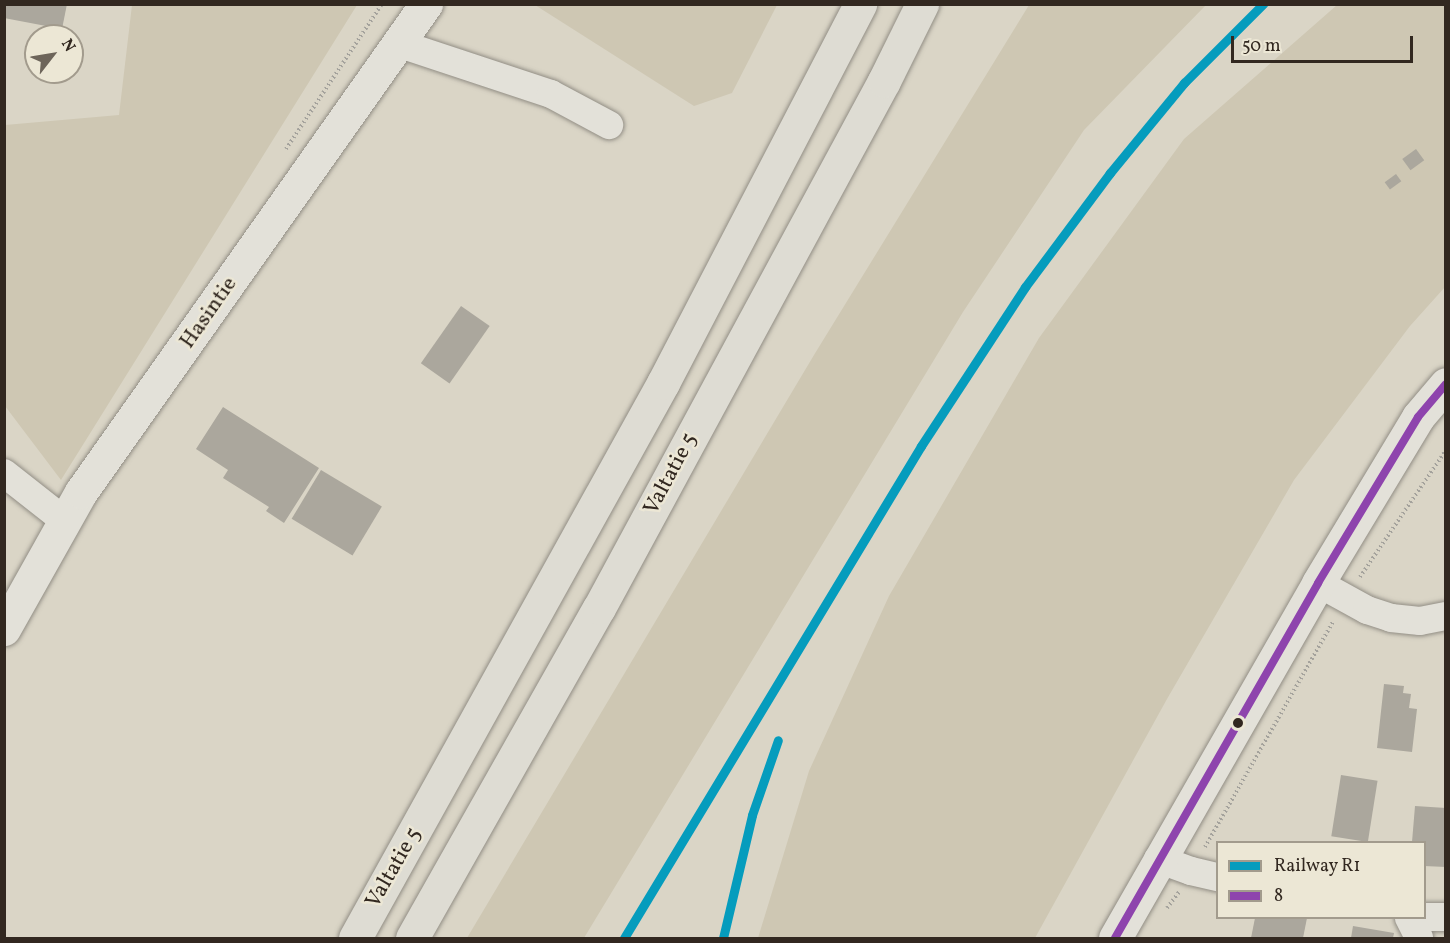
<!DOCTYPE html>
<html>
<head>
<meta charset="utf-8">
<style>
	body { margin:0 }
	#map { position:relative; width:1450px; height:943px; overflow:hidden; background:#dad5c6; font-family:Vollkorn,serif }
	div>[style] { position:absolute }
	.green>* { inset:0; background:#cec7b3 }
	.building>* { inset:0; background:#aba79d; transform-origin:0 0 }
	.path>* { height:4px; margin-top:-2px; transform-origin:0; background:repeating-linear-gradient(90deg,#a4a29c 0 1.5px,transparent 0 4.5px) }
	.roads { filter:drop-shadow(0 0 2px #928e85) drop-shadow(0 0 2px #928e85) }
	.street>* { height:28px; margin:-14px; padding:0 14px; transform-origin:14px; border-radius:14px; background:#e3e1d9 }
	.secondary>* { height:33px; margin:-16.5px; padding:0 16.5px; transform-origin:16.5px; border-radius:16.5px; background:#e3e1d9 }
	.highway>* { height:33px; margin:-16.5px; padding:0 16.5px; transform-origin:16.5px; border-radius:16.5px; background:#dedcd3 }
	.bus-1>* { height:8px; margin:-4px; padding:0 4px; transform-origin:4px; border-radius:4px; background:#8e44ad }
	.rail-1>* { height:9px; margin:-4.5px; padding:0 4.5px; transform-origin:4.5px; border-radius:4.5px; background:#059cbd }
	.dots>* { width:16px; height:16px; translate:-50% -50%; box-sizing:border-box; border:3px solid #ece7d5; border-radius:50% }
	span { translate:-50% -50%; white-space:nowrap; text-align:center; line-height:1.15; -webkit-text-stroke:5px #ece7d5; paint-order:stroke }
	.street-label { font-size:22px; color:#322820 }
	.frame { position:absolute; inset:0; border:6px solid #322820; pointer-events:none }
	.legend { position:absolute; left:1216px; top:841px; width:210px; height:78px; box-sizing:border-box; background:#ece7d5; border:2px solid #a29b8d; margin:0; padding:8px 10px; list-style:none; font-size:18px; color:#322820 }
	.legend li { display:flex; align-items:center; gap:12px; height:30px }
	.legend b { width:30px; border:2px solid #a29b8d }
	.north { position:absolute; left:24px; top:24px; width:60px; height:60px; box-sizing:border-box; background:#ece7d5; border:2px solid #a29b8d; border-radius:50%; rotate:59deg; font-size:16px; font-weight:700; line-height:24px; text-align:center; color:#322820 }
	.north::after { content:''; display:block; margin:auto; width:21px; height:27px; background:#6d655a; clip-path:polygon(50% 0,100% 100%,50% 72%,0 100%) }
	.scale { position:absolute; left:1231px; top:36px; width:182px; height:27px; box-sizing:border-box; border:3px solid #322820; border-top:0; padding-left:8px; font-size:18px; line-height:21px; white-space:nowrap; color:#322820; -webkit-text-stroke:4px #ece7d5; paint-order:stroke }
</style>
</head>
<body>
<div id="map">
	<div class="green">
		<div style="clip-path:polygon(132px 5px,357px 5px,61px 480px,5px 406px,5px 125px,119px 115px)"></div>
		<div style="clip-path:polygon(535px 5px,777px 4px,777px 5px,732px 93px,694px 106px)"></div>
		<div style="clip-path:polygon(1029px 5px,1206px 5px,1084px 130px,963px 312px,584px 938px,467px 938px,814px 355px)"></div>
		<div style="clip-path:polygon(1337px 5px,1445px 5px,1445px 287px,1410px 326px,1294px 480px,1167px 699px,1035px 938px,758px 938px,809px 771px,889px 596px,1039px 338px,1184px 139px)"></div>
	</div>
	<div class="building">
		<div style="clip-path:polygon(4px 4px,67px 4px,62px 29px,4px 18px)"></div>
		<div style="left:1416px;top:149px;width:14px;height:17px;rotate:54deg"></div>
		<div style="left:1396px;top:174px;width:9px;height:14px;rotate:54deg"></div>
		<div style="left:461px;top:306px;width:35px;height:70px;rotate:35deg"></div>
		<div style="clip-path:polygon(223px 407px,319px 468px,284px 523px,266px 511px,269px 507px,223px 478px,228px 470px,196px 449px)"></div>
		<div style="left:321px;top:470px;width:71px;height:57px;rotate:31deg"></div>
		<div style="clip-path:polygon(1384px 684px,1404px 686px,1403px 693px,1411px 694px,1409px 708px,1417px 709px,1412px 752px,1377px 748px)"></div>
		<div style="left:1341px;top:775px;width:37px;height:62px;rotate:9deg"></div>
		<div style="clip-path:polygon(1415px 806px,1446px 808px,1446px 867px,1424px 866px,1424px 842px,1412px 842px)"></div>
		<div style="clip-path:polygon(1255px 918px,1307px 918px,1303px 938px,1251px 938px)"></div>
		<div style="clip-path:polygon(1353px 926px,1394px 933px,1393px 938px,1351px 938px)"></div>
	</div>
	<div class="path">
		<div style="left:286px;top:149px;width:174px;rotate:-56.5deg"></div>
		<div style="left:1360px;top:577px;width:153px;rotate:-55.9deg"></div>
		<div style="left:1205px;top:847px;width:259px;rotate:-60.4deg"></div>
		<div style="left:1167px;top:908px;width:20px;rotate:-53deg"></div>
	</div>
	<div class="roads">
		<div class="street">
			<div style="left:400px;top:44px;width:159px;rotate:18.3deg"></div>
			<div style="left:551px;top:94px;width:66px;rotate:28.1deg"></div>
			<div style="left:4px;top:473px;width:78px;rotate:38.2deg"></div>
			<div style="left:1318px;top:583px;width:56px;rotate:28.9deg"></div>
			<div style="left:1367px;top:610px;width:25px;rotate:18deg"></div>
			<div style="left:1391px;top:618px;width:29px;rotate:6deg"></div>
			<div style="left:1420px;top:621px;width:26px;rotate:-11deg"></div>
			<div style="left:1158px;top:859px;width:35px;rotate:20deg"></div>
			<div style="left:1191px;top:871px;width:28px;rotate:13deg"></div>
			<div style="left:1424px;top:917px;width:22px"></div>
			<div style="left:1409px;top:918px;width:22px;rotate:63deg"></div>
		</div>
		<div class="secondary">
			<div style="left:4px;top:629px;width:157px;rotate:-60.7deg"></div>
			<div style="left:81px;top:492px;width:598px;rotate:-54.74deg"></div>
			<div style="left:1115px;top:938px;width:409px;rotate:-60.2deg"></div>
			<div style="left:1318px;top:583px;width:194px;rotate:-58.9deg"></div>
			<div style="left:1418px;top:417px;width:43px;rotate:-49.7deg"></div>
		</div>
		<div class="highway">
			<div style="left:355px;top:938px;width:635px;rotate:-60.97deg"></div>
			<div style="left:663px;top:383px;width:427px;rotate:-62.5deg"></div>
			<div style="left:412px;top:938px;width:379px;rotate:-60.5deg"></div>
			<div style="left:599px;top:608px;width:599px;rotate:-61.6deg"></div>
			<div style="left:884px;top:81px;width:86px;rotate:-63.7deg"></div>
		</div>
	</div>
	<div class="bus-1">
		<div style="left:1115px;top:938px;width:409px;rotate:-60.2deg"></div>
		<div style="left:1318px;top:583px;width:194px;rotate:-58.9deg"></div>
		<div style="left:1418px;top:417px;width:43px;rotate:-49.7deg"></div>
	</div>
	<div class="rail-1">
		<div style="left:624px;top:938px;width:575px;rotate:-58.88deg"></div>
		<div style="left:921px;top:446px;width:190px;rotate:-56.8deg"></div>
		<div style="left:1025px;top:287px;width:142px;rotate:-53.3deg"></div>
		<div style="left:1110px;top:173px;width:117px;rotate:-50.6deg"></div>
		<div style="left:1184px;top:83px;width:112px;rotate:-45deg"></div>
		<div style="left:723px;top:938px;width:126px;rotate:-76.7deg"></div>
		<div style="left:752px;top:815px;width:79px;rotate:-70.9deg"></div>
	</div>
	<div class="dots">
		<div style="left:1238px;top:723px;background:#322820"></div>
	</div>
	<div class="street-label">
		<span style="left:209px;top:313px;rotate:-55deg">Hasintie</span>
		<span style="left:671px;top:474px;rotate:-62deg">Valtatie 5</span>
		<span style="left:394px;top:868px;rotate:-60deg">Valtatie 5</span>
	</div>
	<div class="frame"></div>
	<ul class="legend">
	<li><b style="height:8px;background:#059cbd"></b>Railway R1</li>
	<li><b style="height:8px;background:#8e44ad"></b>8</li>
	</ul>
	<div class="north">N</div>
	<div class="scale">50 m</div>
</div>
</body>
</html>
